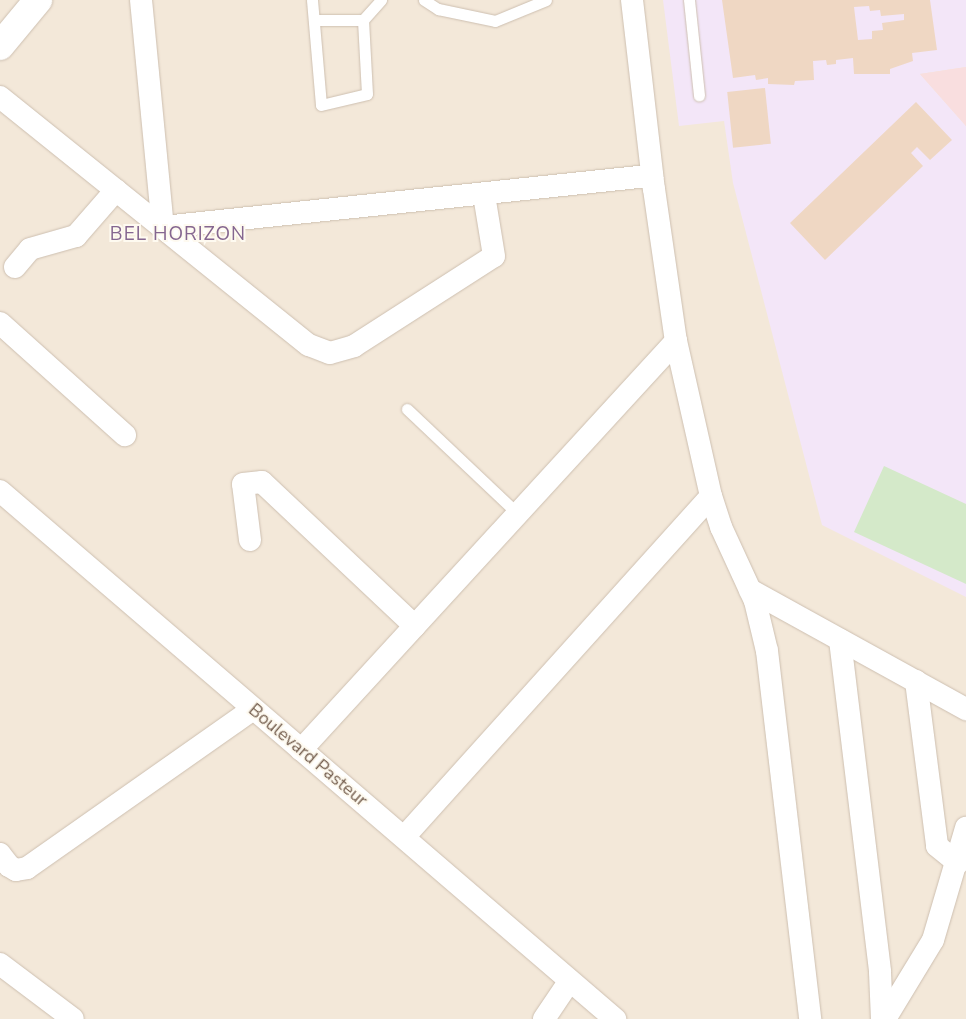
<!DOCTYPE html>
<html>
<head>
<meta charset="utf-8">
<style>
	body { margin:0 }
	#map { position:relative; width:966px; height:1019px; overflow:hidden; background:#fbf6ea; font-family:"Nunito Sans",sans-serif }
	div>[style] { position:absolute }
	.residential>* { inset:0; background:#f3e8d9; transform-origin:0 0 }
	.education>* { inset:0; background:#f3e6f8 }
	.medical>* { inset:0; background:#f9dedf }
	.green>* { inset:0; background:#d4e9c9 }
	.building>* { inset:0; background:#efd7c3; transform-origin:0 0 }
	.roads { filter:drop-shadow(0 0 1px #cdbfb0) drop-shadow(0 0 1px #cdbfb0) }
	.service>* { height:11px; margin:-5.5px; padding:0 5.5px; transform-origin:5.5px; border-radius:5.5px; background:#fff }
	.minor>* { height:22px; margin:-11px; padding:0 11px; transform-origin:11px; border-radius:11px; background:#fff }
	.secondary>* { height:28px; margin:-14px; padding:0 14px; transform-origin:14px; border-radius:14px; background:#fff }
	span { translate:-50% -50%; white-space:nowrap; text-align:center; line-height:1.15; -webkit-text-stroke:4px #fefaf0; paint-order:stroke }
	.street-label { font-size:18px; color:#755f4f }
	.neighbourhood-label { font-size:19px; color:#856690; letter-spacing:1px }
</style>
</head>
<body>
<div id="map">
	<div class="residential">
		<div style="left:0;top:0;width:966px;height:1019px"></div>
	</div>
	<div class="education">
		<div style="clip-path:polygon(663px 0,966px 0,966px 67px,920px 74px,966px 126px,966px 597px,822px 525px,733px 183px,724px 121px,679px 126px)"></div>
	</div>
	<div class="medical">
		<div style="clip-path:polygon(966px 67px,966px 126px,920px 74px)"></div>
	</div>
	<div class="green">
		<div style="clip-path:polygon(884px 466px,966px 504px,966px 584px,854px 532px)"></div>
	</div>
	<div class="building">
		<div style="clip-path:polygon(evenodd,722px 0,930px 0,937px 50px,912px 53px,913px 61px,890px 69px,890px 74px,854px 74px,853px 58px,836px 60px,836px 64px,827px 65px,826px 60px,813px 61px,814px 80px,795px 81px,794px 85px,768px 84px,768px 78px,756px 80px,755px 75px,733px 78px,722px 0,869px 6px,870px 11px,880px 10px,881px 16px,904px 14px,904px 20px,882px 23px,883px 30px,872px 31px,872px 39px,858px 40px,854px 7px,869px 6px)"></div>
		<div style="left:765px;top:88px;width:56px;height:38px;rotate:84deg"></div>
		<div style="clip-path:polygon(916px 102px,952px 140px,930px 160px,917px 147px,911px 153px,923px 166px,825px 260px,790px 223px)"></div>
	</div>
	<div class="roads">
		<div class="service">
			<div style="left:312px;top:0;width:105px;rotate:85.1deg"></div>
			<div style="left:321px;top:105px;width:47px;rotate:-13.4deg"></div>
			<div style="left:367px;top:94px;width:74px;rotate:-93.1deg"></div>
			<div style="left:363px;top:20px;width:27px;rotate:-48deg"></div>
			<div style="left:424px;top:0;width:17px;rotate:33deg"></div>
			<div style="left:438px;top:9px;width:58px;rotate:11.9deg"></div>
			<div style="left:495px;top:21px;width:55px;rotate:-22.4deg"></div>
			<div style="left:689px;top:0;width:96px;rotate:84deg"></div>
			<div style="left:314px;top:20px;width:49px"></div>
			<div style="left:407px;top:409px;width:153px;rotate:43.4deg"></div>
		</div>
		<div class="minor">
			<div style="left:141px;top:0;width:228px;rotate:84.5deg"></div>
			<div style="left:163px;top:227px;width:492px;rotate:-6deg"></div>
			<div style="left:632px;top:0;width:190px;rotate:83.4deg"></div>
			<div style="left:654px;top:189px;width:154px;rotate:81.8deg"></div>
			<div style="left:676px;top:341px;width:159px;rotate:77.3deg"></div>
			<div style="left:711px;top:496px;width:33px;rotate:72deg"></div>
			<div style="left:721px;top:527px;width:81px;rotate:65.3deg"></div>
			<div style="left:755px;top:601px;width:51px;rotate:76.5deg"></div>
			<div style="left:767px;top:651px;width:371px;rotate:83.3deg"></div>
			<div style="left:0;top:97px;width:396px;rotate:38.8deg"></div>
			<div style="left:309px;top:345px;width:22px;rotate:21deg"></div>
			<div style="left:330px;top:353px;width:25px;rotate:-16deg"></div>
			<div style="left:354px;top:346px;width:166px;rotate:-32.7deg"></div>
			<div style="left:494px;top:256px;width:62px;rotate:-99.3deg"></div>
			<div style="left:15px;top:267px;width:23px;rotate:-50deg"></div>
			<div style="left:30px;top:249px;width:48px;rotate:-15.8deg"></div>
			<div style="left:76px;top:236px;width:61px;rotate:-49deg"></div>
			<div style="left:0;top:323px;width:168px;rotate:41.9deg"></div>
			<div style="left:0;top:491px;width:811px;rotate:40.65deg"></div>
			<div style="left:250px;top:540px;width:56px;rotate:-97.1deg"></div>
			<div style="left:243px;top:484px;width:19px;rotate:-6deg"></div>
			<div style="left:262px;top:482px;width:210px;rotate:43.3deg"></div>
			<div style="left:750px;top:590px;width:247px;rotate:28.9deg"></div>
			<div style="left:840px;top:640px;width:334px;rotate:83.1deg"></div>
			<div style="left:880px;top:972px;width:47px;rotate:87.6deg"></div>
			<div style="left:916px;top:681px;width:166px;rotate:82.7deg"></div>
			<div style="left:937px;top:846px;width:27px;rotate:39deg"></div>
			<div style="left:301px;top:750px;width:555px;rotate:-47.48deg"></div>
			<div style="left:405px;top:836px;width:457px;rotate:-48deg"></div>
			<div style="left:0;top:854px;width:15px;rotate:53deg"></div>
			<div style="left:9px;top:866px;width:8px;rotate:30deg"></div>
			<div style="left:16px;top:870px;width:11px;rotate:-10deg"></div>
			<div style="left:27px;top:868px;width:276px;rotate:-35.1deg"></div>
			<div style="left:0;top:964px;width:91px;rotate:37deg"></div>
			<div style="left:544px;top:1019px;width:45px;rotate:-56deg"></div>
			<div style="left:885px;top:1019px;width:92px;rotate:-58.7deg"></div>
			<div style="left:933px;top:940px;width:117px;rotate:-73.6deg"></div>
		</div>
		<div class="secondary">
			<div style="left:0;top:46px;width:60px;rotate:-50.4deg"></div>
		</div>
	</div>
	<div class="street-label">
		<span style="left:308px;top:755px;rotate:40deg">Boulevard Pasteur</span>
	</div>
	<div class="neighbourhood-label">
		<span style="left:178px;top:235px">BEL HORIZON</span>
	</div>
</div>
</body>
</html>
